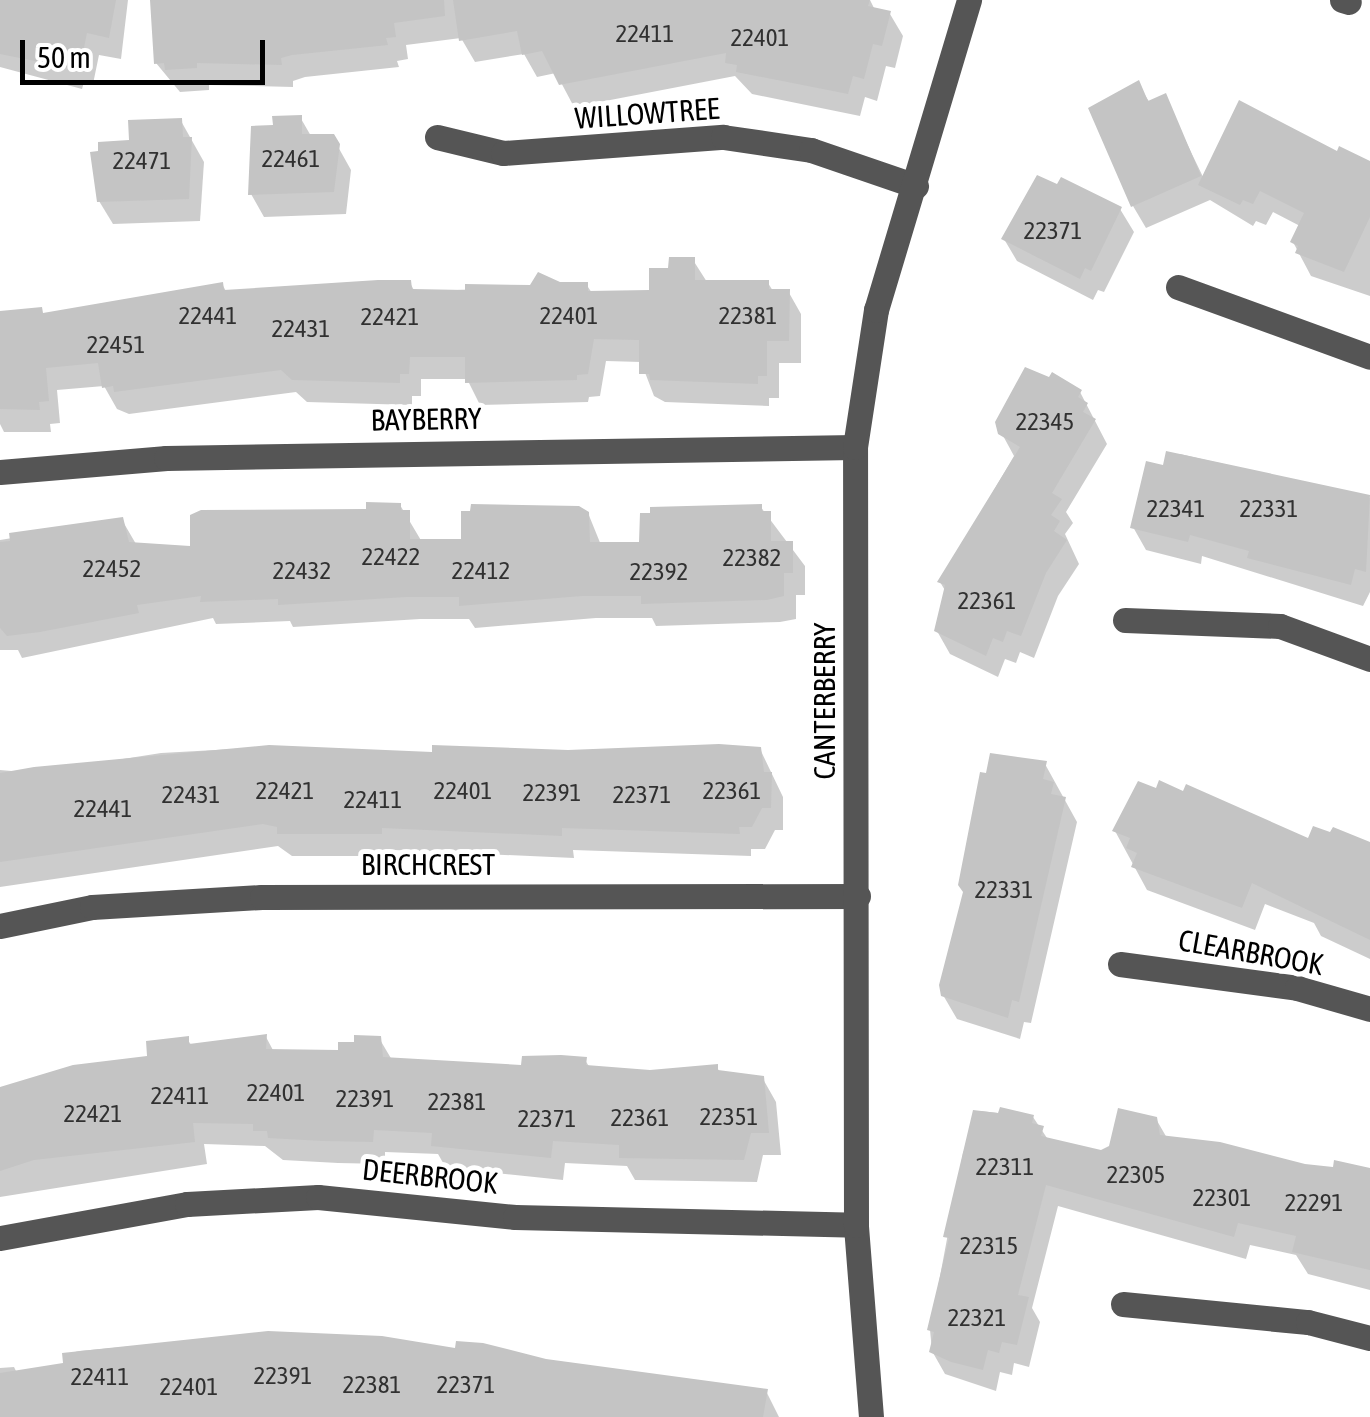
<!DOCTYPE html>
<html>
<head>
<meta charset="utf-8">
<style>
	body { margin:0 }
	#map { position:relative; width:1370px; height:1417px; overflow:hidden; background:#fff; font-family:"Asap Condensed",sans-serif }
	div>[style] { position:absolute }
	.shadow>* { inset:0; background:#0003 }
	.building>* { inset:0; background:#c4c4c4 }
	.minor>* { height:25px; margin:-12.5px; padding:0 12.5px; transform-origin:12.5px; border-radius:12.5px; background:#555 }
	span { translate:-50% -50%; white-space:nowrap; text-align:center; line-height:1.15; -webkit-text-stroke:10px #fff; paint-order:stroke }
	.number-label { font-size:25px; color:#313131 }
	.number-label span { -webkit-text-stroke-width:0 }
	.street-label { font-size:30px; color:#000 }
	.scale { position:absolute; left:20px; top:40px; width:245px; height:45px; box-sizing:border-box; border:5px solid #000; border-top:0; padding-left:12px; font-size:30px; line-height:35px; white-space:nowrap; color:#000; -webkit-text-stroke:8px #fff; paint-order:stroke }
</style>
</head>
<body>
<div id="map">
	<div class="shadow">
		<div style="clip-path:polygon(0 0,128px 0,121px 59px,99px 55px,93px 84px,84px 82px,82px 89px,0 67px)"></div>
		<div style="clip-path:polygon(155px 0,870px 0,875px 10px,890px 14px,903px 36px,895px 68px,886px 66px,877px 101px,865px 97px,860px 116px,752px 94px,735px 76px,574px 107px,556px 73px,537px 77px,524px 54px,475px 62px,461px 38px,406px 45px,408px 59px,397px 61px,399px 67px,305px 77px,293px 81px,293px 87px,209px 85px,209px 90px,180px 92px,156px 63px)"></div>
		<div style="clip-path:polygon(1138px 84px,1150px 103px,1164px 96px,1204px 179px,1338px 155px,1370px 164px,1370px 296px,1311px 276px,1293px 242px,1300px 226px,1273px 212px,1266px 225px,1256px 221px,1253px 226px,1210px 200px,1146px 228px,1133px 206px)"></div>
		<div style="clip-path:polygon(300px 117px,311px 136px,332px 136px,351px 170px,346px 214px,264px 217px,251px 194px,276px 128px)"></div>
		<div style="clip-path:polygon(181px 121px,204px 162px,200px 221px,113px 224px,99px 201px)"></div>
		<div style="clip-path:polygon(1120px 209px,1134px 232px,1104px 292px,1098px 290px,1093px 300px,1017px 261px,1004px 239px)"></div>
		<div style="clip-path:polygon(693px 260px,707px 282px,768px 283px,773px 291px,788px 291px,801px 314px,801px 363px,779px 363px,779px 398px,769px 398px,769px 406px,665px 402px,654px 396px,641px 362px,606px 361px,600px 396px,589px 397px,588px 402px,480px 405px,467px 379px,421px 379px,421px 396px,412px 396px,412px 405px,307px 402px,296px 392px,129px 414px,117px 409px,104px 386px,57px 390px,60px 423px,50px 424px,51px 432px,4px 432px,0 424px,0 313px,44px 315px,222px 284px,227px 293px,410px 283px,415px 292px,586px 284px,592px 293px,651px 293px,671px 270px)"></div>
		<div style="clip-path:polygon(1080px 392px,1107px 444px,1066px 512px,1073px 523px,1065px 534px,1079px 564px,1058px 596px,1034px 658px,1020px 652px,1016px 663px,1005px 659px,998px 677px,950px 654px,937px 631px,946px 592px,940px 582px,1014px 456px,1001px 432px)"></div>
		<div style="clip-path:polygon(1180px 454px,1370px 498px,1370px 592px,1363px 606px,1202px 556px,1201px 564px,1146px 550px,1133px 527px,1164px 468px)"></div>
		<div style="clip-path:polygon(400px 505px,422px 542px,463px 542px,588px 513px,601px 545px,642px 545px,760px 506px,805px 566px,805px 595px,796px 595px,796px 619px,780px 622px,656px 626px,652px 618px,596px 618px,475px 628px,469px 619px,420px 619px,293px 627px,290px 621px,216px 624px,213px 618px,22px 658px,18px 650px,0 650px,0 540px,122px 520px,136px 544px,193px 549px)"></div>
		<div style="clip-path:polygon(269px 747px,435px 755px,760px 749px,783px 797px,783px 830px,775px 830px,765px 849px,751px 849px,751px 856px,573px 850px,574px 858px,394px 850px,393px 856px,292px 856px,278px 846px,0 887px,0 770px,34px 773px,161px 753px)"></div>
		<div style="clip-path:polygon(1045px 764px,1077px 822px,1031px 1023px,1024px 1022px,1020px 1039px,957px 1019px,943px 995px)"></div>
		<div style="clip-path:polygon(1139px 784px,1309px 841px,1370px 844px,1370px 959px,1321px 936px,1314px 923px,1265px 904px,1255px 930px,1147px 890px,1115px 831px)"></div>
		<div style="clip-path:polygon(266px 1037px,274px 1052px,340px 1052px,379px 1038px,392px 1060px,523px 1068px,585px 1060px,590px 1068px,650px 1073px,717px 1067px,720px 1073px,763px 1079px,776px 1102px,781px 1155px,763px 1155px,757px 1182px,635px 1180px,627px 1166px,565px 1163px,563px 1180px,446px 1168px,438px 1154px,385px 1152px,385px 1164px,338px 1163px,283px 1160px,265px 1146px,204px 1144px,207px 1164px,0 1197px,0 1089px,150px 1058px,187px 1039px,192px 1046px)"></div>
		<div style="clip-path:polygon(980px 1111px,1033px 1117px,1049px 1141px,1101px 1153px,1156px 1119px,1167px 1138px,1370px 1181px,1370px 1290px,1308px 1274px,1296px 1255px,1250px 1245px,1246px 1259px,1058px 1206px,1032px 1308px,1040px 1322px,1029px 1367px,1014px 1363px,1012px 1375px,1000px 1372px,996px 1391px,945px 1374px,932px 1351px,930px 1330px,963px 1153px)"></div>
		<div style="clip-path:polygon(268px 1334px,766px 1391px,779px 1417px,0 1417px,0 1368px,14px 1367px,17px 1373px,66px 1365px,64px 1355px,79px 1351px)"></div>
	</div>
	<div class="building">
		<div style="clip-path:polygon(0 0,116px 0,109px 38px,87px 33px,81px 63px,71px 60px,70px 68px,0 54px)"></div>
		<div style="clip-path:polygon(150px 0,444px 0,445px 16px,394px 23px,396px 37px,386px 38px,388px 45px,292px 55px,281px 58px,282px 65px,197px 63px,197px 68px,165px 70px,164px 63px,154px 64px)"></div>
		<div style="clip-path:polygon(453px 0,870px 0,868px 6px,891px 11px,882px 46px,873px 44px,864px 79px,853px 76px,848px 94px,736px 72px,737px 65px,725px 63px,726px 53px,559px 85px,542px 51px,522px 55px,517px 31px,459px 41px)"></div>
		<div style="clip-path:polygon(1139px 80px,1148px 101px,1166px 93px,1201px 176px,1131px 207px,1088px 108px)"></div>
		<div style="clip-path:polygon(1239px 100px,1337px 151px,1339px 146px,1370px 161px,1370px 217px,1344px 272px,1295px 253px,1298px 246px,1290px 242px,1304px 213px,1260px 191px,1253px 204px,1243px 200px,1240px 205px,1198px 185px)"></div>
		<div style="clip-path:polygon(302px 115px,302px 134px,334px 134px,340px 144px,334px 192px,248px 195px,251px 126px,273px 125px,272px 116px)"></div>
		<div style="clip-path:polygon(182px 118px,183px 137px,192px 137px,189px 199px,97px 202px,90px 152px,98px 151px,98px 142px,129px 140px,128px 120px)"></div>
		<div style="clip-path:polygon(1037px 175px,1057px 184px,1061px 177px,1122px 207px,1091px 271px,1085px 268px,1080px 279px,1001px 239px)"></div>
		<div style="clip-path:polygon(669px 257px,695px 257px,695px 280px,769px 280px,769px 289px,790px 289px,789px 341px,767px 341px,767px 376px,758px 376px,758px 384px,650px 380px,649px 374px,639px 374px,639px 340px,594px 339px,588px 374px,577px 375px,577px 380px,465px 383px,465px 357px,410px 357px,409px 374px,400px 374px,400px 383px,292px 380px,281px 370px,114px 392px,113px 386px,102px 388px,98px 363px,46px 368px,49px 401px,39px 402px,40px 410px,0 409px,0 311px,42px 307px,43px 313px,223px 282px,224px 290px,378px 280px,411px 280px,412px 289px,465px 290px,465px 284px,530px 285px,538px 272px,560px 282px,588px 282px,588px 291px,649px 290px,649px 268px,668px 268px)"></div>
		<div style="clip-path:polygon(1025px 367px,1049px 377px,1052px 372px,1082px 390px,1078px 397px,1088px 403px,1083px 412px,1096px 419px,1052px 493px,1062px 499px,1051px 515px,1060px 521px,1054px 531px,1067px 540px,1046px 573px,1021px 636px,1007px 631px,1003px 642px,993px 638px,986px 656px,934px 631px,945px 585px,937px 582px,1020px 447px,998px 434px,995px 422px)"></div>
		<div style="clip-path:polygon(1166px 451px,1370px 495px,1366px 572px,1355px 569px,1351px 585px,1247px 558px,1249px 551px,1190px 535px,1188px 542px,1130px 528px,1146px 461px,1163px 465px)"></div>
		<div style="clip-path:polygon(366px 502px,401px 503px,401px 510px,410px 510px,410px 539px,461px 539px,461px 511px,470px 511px,471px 504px,579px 506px,589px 512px,590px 542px,639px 542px,640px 513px,650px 513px,650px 507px,762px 504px,762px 511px,771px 511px,771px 541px,793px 541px,793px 573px,784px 573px,784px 596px,767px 600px,641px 604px,641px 596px,582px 596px,459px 606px,459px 597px,406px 597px,278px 605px,278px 599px,200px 602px,201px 596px,137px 605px,139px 613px,40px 632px,7px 636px,0 628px,0 542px,10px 541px,9px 533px,123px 517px,129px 542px,190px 546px,190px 515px,201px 510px,366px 509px)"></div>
		<div style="clip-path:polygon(719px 744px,761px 747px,764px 772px,772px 772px,771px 808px,762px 808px,752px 827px,739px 827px,740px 834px,562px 828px,562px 836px,382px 828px,382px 834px,277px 834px,277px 827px,263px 824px,0 862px,0 773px,34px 767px,269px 745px,432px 752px,432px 745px,568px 750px)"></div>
		<div style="clip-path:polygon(990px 753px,1047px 761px,1043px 779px,1054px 782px,1051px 794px,1066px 797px,1019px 1002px,1012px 1000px,1008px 1018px,941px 996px,939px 985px,963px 892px,958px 885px,980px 772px,986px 773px)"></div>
		<div style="clip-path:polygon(1159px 780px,1183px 791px,1186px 784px,1308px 838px,1313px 826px,1330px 832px,1333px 827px,1370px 842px,1370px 940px,1252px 883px,1242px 908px,1131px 867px,1137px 853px,1126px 848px,1130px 838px,1112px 831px,1138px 781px,1156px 788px)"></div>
		<div style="clip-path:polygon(267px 1034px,266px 1049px,338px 1050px,338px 1042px,354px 1042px,354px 1035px,381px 1036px,383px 1057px,521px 1065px,522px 1056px,561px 1055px,587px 1057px,586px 1065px,650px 1070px,718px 1064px,718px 1070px,764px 1076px,769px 1133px,751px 1133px,744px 1160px,619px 1158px,619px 1145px,553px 1141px,551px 1158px,431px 1146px,432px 1133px,374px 1130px,373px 1142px,323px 1141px,268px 1138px,267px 1131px,253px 1131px,253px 1124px,193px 1123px,195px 1142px,34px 1160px,0 1171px,0 1087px,73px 1065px,147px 1056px,146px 1041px,189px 1036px,189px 1044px)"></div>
		<div style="clip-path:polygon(1000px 1107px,1034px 1115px,1032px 1123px,1044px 1126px,1041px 1136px,1101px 1150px,1109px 1146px,1118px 1108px,1157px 1117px,1160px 1135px,1220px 1142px,1305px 1164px,1333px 1167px,1334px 1160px,1370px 1168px,1370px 1270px,1292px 1252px,1296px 1236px,1238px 1223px,1234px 1237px,1046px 1185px,1018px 1295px,1029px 1297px,1017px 1345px,1002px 1342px,999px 1353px,988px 1350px,983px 1370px,951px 1362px,929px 1352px,934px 1332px,927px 1330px,949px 1238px,943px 1237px,973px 1110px,998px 1113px)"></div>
		<div style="clip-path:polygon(268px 1331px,382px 1336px,455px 1348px,456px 1341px,483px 1343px,546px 1359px,768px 1389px,763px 1417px,0 1417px,0 1373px,63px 1363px,62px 1353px)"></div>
	</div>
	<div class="minor">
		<div style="left:1342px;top:0;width:7px;rotate:16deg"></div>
		<div style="left:437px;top:137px;width:68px;rotate:13.6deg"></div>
		<div style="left:503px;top:153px;width:221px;rotate:-4.2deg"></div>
		<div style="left:723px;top:137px;width:89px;rotate:8.4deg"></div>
		<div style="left:811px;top:150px;width:111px;rotate:18.9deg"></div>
		<div style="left:1178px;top:287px;width:204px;rotate:20deg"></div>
		<div style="left:0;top:472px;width:167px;rotate:-4.8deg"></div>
		<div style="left:166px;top:458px;width:689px;rotate:-0.91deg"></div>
		<div style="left:1125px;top:620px;width:155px;rotate:2.2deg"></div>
		<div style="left:1280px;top:626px;width:96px;rotate:20.1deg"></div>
		<div style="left:0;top:926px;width:94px;rotate:-11.7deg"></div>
		<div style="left:92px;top:907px;width:170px;rotate:-3.4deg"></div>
		<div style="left:262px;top:897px;width:596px;rotate:-0.1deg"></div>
		<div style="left:1120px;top:964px;width:179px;rotate:7.7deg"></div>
		<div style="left:1297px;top:988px;width:76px;rotate:16deg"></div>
		<div style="left:0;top:1238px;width:190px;rotate:-10.3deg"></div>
		<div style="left:187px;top:1204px;width:131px;rotate:-3.1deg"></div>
		<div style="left:318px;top:1197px;width:198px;rotate:5.8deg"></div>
		<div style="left:515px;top:1217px;width:341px;rotate:1.3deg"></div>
		<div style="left:1123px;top:1304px;width:186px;rotate:5.6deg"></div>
		<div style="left:1308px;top:1322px;width:64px;rotate:14.5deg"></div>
		<div style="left:871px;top:1417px;width:193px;rotate:-94.5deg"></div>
		<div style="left:856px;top:1225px;width:778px;rotate:-90.07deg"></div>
		<div style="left:855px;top:447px;width:139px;rotate:-81.3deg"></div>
		<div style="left:876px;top:310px;width:324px;rotate:-73.3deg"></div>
	</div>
	<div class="number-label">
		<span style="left:645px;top:33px">22411</span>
		<span style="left:760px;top:37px">22401</span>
		<span style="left:291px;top:158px">22461</span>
		<span style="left:142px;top:160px">22471</span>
		<span style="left:1053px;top:230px">22371</span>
		<span style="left:208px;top:315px">22441</span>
		<span style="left:569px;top:315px">22401</span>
		<span style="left:748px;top:315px">22381</span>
		<span style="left:390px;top:316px">22421</span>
		<span style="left:301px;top:328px">22431</span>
		<span style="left:116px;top:344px">22451</span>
		<span style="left:1045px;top:421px">22345</span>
		<span style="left:1176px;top:508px">22341</span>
		<span style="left:1269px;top:508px">22331</span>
		<span style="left:391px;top:556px">22422</span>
		<span style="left:752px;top:557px">22382</span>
		<span style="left:112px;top:568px">22452</span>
		<span style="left:302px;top:570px">22432</span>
		<span style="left:481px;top:570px">22412</span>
		<span style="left:659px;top:571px">22392</span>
		<span style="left:987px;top:600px">22361</span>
		<span style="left:285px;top:790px">22421</span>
		<span style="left:463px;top:790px">22401</span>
		<span style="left:732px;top:790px">22361</span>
		<span style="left:552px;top:792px">22391</span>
		<span style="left:191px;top:794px">22431</span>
		<span style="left:642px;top:794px">22371</span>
		<span style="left:373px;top:799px">22411</span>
		<span style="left:103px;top:808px">22441</span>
		<span style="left:1004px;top:889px">22331</span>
		<span style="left:276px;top:1092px">22401</span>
		<span style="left:180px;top:1095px">22411</span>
		<span style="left:365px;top:1098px">22391</span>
		<span style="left:457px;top:1101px">22381</span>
		<span style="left:93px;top:1113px">22421</span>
		<span style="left:729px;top:1116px">22351</span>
		<span style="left:640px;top:1117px">22361</span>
		<span style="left:547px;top:1118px">22371</span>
		<span style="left:1005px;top:1166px">22311</span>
		<span style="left:1136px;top:1174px">22305</span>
		<span style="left:1222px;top:1197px">22301</span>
		<span style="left:1314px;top:1202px">22291</span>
		<span style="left:989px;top:1245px">22315</span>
		<span style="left:977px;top:1317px">22321</span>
		<span style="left:283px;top:1375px">22391</span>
		<span style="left:100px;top:1376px">22411</span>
		<span style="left:372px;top:1384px">22381</span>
		<span style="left:466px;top:1384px">22371</span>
		<span style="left:189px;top:1386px">22401</span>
	</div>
	<div class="street-label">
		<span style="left:647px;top:113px;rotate:-4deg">WILLOWTREE</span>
		<span style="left:426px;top:419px;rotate:-1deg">BAYBERRY</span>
		<span style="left:824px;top:701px;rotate:-90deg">CANTERBERRY</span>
		<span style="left:428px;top:864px">BIRCHCREST</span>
		<span style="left:1251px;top:952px;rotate:10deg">CLEARBROOK</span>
		<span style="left:430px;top:1176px;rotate:6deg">DEERBROOK</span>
	</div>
	<div class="scale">50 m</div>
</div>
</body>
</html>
